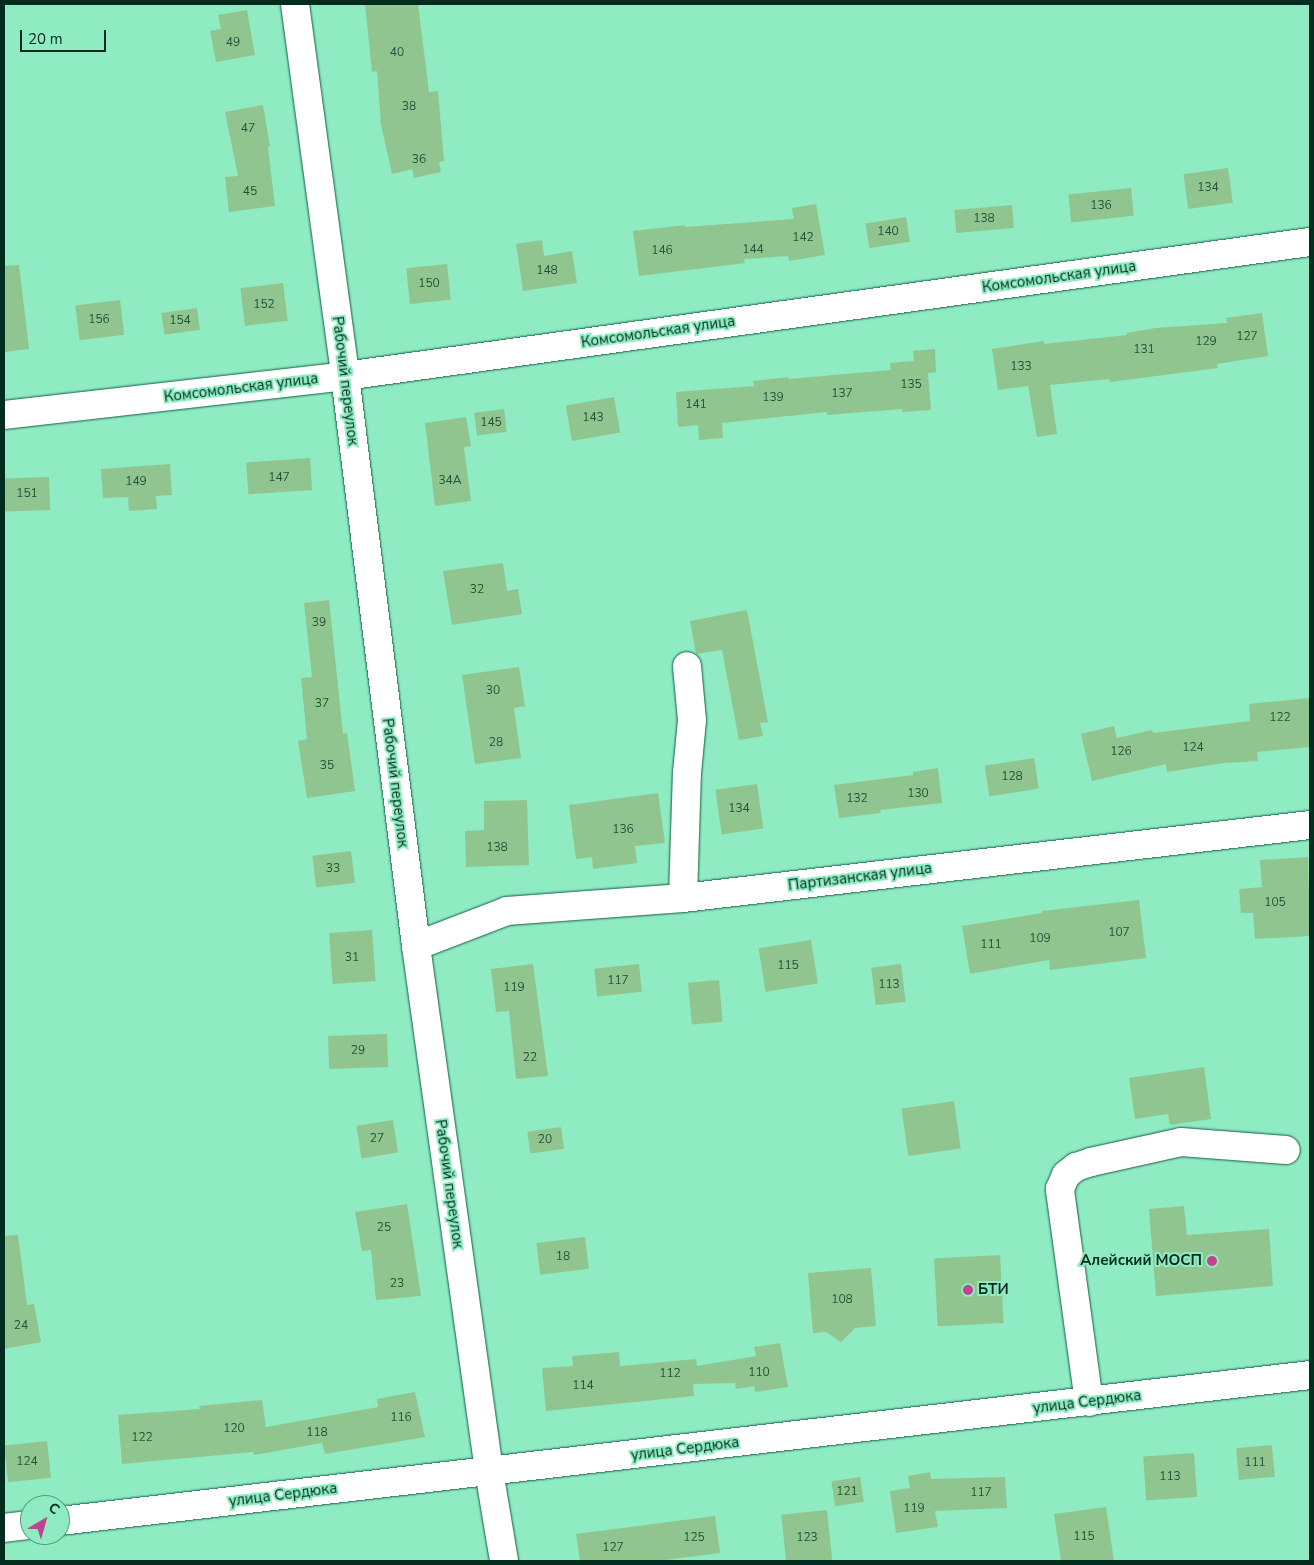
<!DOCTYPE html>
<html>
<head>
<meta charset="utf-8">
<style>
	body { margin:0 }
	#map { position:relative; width:1314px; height:1565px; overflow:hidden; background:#8febc2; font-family:"Nunito Sans",sans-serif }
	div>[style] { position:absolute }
	.building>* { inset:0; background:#91c590; transform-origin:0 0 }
	.roads { filter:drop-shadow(0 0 1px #125f44) drop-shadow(0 0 1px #125f44) }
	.minor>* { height:28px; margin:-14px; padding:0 14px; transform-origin:14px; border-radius:14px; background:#fff }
	.dots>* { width:14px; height:14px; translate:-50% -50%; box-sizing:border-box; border:2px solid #8febc2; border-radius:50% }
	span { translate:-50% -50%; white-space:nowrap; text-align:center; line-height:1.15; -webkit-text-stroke:4px #8febc2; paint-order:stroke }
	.number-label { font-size:12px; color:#26523a }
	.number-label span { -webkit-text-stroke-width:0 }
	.street-label { font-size:15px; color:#022c1d }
	.poi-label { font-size:15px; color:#022c1d; font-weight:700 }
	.right { translate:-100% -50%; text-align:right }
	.left { translate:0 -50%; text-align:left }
	.frame { position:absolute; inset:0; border:5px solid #022c1d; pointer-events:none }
	.north { position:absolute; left:20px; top:1495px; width:50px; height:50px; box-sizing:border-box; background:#8febc2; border:1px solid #579f80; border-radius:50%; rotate:38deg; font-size:14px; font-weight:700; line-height:20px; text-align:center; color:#022c1d }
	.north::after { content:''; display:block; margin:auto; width:18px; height:22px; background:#be4393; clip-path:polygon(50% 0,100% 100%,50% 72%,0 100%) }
	.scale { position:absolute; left:20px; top:30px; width:86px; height:22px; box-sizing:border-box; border:2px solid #022c1d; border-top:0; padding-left:6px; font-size:15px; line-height:18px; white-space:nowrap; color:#022c1d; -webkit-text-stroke:4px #8febc2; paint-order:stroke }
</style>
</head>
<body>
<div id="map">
	<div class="building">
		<div style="clip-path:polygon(365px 4px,418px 4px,429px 92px,438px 91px,444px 161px,439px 162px,441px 172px,414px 178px,412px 169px,392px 174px,381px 125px,377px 71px,372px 72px)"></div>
		<div style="clip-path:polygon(247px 10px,255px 55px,216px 62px,210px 31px,221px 29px,218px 15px)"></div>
		<div style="clip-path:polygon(263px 105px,270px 146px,268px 147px,275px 206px,229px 212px,225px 177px,238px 176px,225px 112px)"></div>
		<div style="left:1228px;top:168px;width:35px;height:45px;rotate:82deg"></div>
		<div style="left:1131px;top:188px;width:28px;height:63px;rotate:84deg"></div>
		<div style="clip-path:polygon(816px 204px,825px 255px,789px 261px,788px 256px,744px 259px,745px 263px,639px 276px,633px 231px,685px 225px,685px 227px,794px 219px,792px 208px)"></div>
		<div style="left:1012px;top:205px;width:23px;height:58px;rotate:85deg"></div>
		<div style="left:906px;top:217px;width:25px;height:41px;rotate:81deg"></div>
		<div style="clip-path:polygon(542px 240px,544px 256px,572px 251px,577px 283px,523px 291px,516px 244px)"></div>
		<div style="left:447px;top:264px;width:36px;height:41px;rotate:84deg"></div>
		<div style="clip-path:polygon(19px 265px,29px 349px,4px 352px,4px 266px)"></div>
		<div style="left:283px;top:283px;width:38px;height:43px;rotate:83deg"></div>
		<div style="left:120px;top:300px;width:35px;height:45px;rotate:83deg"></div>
		<div style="left:197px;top:308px;width:22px;height:36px;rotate:82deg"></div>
		<div style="clip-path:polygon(1262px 313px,1268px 356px,1217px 364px,1218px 368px,1110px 382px,1109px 379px,1050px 385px,1057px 434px,1037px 437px,1028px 386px,998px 390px,992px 349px,1044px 341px,1044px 344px,1127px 335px,1127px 333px,1156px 328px,1227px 323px,1226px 318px)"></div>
		<div style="clip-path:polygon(935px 349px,936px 372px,928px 373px,931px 410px,902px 412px,902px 409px,827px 415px,827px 412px,722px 423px,723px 438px,699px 440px,698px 425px,678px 427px,676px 392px,754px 386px,753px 381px,788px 377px,789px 379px,891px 370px,890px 363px,914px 361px,913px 351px)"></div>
		<div style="left:614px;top:397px;width:36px;height:49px;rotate:80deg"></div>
		<div style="left:504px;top:409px;width:23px;height:30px;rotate:83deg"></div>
		<div style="clip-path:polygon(466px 417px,471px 446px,464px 447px,471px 501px,435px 506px,425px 423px)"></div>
		<div style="left:310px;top:458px;width:32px;height:64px;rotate:86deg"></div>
		<div style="clip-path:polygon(170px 464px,172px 495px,156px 496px,157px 509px,129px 511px,128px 497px,103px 498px,101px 469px)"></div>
		<div style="left:49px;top:477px;width:33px;height:45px;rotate:88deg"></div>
		<div style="clip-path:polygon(503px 563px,507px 591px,518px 589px,522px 614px,452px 625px,443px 571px)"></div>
		<div style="clip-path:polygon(329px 600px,343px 734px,347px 733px,355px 791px,307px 798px,298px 741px,307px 739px,301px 678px,312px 677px,304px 603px)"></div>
		<div style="clip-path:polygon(747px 610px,768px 722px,760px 723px,763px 736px,739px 740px,722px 650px,696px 654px,690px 621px)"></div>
		<div style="clip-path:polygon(519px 667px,525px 706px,514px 708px,521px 758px,475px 764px,462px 675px)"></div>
		<div style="clip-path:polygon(1310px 698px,1310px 747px,1257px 752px,1258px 761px,1224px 763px,1167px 772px,1166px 764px,1092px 781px,1081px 734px,1114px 726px,1117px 738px,1152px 730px,1153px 733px,1250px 721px,1249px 704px)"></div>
		<div style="left:1034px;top:758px;width:31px;height:50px;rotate:81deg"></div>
		<div style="clip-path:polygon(938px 768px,942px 803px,880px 810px,881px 813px,839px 818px,834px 785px,913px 775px,913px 772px)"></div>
		<div style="left:757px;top:784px;width:45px;height:42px;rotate:82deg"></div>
		<div style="clip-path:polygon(658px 793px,665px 843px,635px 846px,637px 863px,593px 869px,592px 857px,576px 859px,569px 805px)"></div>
		<div style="clip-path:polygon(527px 800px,529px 865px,466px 867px,465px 831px,484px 830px,484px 801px)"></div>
		<div style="left:351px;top:851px;width:32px;height:39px;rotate:83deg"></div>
		<div style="clip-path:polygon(1308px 857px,1310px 936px,1255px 939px,1253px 913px,1241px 913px,1239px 889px,1262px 887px,1260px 860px)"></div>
		<div style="clip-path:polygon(1139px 900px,1146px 958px,1050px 970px,1049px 960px,970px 974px,962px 926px,1042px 913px,1042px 911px)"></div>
		<div style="left:372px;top:930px;width:51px;height:43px;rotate:86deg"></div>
		<div style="left:811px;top:940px;width:44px;height:53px;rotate:81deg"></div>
		<div style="clip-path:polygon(533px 964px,548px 1076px,516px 1079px,509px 1011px,496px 1012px,491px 969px)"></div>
		<div style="left:639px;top:964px;width:28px;height:45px;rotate:84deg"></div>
		<div style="left:901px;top:964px;width:38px;height:30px;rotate:83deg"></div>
		<div style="left:719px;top:980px;width:42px;height:31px;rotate:85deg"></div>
		<div style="left:387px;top:1034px;width:33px;height:59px;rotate:88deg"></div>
		<div style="clip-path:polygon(1204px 1067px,1211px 1119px,1170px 1125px,1168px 1114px,1135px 1119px,1129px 1078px)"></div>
		<div style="left:954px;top:1101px;width:48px;height:53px;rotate:82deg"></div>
		<div style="left:393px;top:1120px;width:33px;height:37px;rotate:81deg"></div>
		<div style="left:561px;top:1127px;width:22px;height:34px;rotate:82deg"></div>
		<div style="clip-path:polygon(407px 1204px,421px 1296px,376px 1300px,371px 1250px,362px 1251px,355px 1212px)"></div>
		<div style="clip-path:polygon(1184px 1206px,1187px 1235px,1269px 1229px,1273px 1286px,1156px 1296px,1149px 1209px)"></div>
		<div style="clip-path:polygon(18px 1235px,27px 1305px,34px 1304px,41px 1342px,4px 1349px,4px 1236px)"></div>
		<div style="left:585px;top:1237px;width:32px;height:49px;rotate:83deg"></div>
		<div style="left:1000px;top:1255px;width:68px;height:66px;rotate:87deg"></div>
		<div style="clip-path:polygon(871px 1268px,876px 1326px,855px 1328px,841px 1342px,826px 1332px,813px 1333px,808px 1273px)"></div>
		<div style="clip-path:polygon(780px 1343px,788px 1387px,755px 1392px,754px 1386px,736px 1389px,735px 1383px,693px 1384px,694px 1396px,546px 1411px,542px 1368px,573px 1366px,572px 1356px,619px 1352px,620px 1366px,696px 1359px,697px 1366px,756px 1356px,754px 1347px)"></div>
		<div style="clip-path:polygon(415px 1392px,425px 1437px,325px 1454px,322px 1443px,254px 1455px,253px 1452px,122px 1464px,118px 1415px,200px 1409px,199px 1406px,262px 1400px,266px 1427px,378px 1407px,377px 1399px)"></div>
		<div style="left:47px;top:1441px;width:37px;height:43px;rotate:84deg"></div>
		<div style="left:1272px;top:1445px;width:32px;height:36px;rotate:85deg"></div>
		<div style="left:1194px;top:1453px;width:44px;height:51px;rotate:86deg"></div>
		<div style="clip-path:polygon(930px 1472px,931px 1479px,1005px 1477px,1007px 1508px,935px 1511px,938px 1527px,896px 1533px,890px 1491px,910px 1488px,908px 1476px)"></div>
		<div style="left:860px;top:1477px;width:25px;height:29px;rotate:81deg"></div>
		<div style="clip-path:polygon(1106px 1507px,1114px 1561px,1061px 1561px,1054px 1514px)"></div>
		<div style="left:827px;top:1510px;width:51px;height:46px;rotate:84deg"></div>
		<div style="clip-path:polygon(715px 1516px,720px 1553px,657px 1561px,580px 1561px,576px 1534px)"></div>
	</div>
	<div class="roads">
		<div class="minor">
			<div style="left:295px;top:4px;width:375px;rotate:82.3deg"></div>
			<div style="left:345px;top:376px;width:574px;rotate:82.9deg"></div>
			<div style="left:416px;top:946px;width:530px;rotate:82.08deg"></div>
			<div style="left:489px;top:1471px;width:91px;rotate:80.5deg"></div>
			<div style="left:4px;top:415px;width:343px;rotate:-6.5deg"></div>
			<div style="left:345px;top:376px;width:974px;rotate:-7.91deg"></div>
			<div style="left:683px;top:898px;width:125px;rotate:-88.2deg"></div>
			<div style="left:687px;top:773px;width:53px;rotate:-84.6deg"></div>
			<div style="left:692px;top:720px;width:54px;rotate:-95.3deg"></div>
			<div style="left:416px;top:946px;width:97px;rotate:-21deg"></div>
			<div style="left:507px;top:911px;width:176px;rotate:-4.2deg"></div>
			<div style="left:683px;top:898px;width:631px;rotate:-6.64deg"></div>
			<div style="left:1089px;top:1402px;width:215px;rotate:-97.8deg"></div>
			<div style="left:1060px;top:1189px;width:15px;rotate:-67deg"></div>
			<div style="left:1066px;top:1175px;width:13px;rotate:-39deg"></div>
			<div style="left:1076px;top:1167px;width:16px;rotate:-18deg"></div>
			<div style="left:1091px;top:1162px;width:92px;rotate:-12.5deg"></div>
			<div style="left:1181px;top:1142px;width:105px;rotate:4.4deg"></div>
			<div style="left:60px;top:1521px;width:1258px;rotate:-6.66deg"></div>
			<div style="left:4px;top:1528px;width:26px;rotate:-7deg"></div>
		</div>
	</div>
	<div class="dots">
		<div style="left:1212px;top:1261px;background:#be4393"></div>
		<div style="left:968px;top:1290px;background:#be4393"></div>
	</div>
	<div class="number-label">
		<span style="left:233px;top:43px">49</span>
		<span style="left:397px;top:53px">40</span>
		<span style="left:409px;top:107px">38</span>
		<span style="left:248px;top:129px">47</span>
		<span style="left:419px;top:160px">36</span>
		<span style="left:1208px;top:188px">134</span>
		<span style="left:250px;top:192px">45</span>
		<span style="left:1101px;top:206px">136</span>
		<span style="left:984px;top:219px">138</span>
		<span style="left:888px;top:232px">140</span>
		<span style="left:803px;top:238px">142</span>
		<span style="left:753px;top:250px">144</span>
		<span style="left:662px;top:251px">146</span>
		<span style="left:547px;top:271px">148</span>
		<span style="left:429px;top:284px">150</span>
		<span style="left:264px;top:305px">152</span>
		<span style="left:99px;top:320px">156</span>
		<span style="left:180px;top:321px">154</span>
		<span style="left:1247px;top:337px">127</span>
		<span style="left:1206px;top:342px">129</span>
		<span style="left:1144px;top:350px">131</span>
		<span style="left:1021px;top:367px">133</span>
		<span style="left:911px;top:385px">135</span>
		<span style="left:842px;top:394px">137</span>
		<span style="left:773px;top:398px">139</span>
		<span style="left:696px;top:405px">141</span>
		<span style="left:593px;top:418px">143</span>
		<span style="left:491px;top:423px">145</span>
		<span style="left:279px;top:478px">147</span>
		<span style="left:450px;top:481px">34А</span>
		<span style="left:136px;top:482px">149</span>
		<span style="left:27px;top:494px">151</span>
		<span style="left:477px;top:590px">32</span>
		<span style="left:319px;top:623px">39</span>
		<span style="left:493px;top:691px">30</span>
		<span style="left:322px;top:704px">37</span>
		<span style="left:1280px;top:718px">122</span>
		<span style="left:496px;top:743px">28</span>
		<span style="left:1193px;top:748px">124</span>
		<span style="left:1121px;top:752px">126</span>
		<span style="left:327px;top:766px">35</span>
		<span style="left:1012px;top:777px">128</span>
		<span style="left:918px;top:794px">130</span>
		<span style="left:857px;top:799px">132</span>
		<span style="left:739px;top:809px">134</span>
		<span style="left:623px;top:830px">136</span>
		<span style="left:497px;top:848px">138</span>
		<span style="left:333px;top:869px">33</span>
		<span style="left:1275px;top:903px">105</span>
		<span style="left:1119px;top:933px">107</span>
		<span style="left:1040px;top:939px">109</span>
		<span style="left:991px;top:945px">111</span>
		<span style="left:352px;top:958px">31</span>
		<span style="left:788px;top:966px">115</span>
		<span style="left:618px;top:981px">117</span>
		<span style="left:889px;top:985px">113</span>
		<span style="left:514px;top:988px">119</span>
		<span style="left:358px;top:1051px">29</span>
		<span style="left:530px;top:1058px">22</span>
		<span style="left:377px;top:1139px">27</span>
		<span style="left:545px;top:1140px">20</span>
		<span style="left:384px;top:1228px">25</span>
		<span style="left:563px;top:1257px">18</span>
		<span style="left:397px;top:1284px">23</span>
		<span style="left:842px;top:1300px">108</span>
		<span style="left:21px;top:1326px">24</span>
		<span style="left:759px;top:1373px">110</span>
		<span style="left:670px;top:1374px">112</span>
		<span style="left:583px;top:1386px">114</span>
		<span style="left:401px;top:1418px">116</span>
		<span style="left:234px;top:1429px">120</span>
		<span style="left:317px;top:1433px">118</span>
		<span style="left:142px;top:1438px">122</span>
		<span style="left:27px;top:1462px">124</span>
		<span style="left:1255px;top:1463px">111</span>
		<span style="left:1170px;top:1477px">113</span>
		<span style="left:847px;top:1492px">121</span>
		<span style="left:981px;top:1493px">117</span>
		<span style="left:914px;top:1509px">119</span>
		<span style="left:1084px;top:1537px">115</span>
		<span style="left:694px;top:1538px">125</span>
		<span style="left:807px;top:1538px">123</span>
		<span style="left:613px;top:1548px">127</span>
	</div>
	<div class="street-label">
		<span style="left:1059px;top:277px;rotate:-8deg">Комсомольская улица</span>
		<span style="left:658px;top:332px;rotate:-8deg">Комсомольская улица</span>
		<span style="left:345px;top:381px;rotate:83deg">Рабочий переулок</span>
		<span style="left:241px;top:388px;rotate:-7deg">Комсомольская улица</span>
		<span style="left:395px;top:783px;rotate:83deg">Рабочий переулок</span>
		<span style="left:860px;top:877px;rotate:-7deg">Партизанская улица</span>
		<span style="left:449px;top:1184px;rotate:82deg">Рабочий переулок</span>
		<span style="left:1087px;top:1402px;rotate:-7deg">улица Сердюка</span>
		<span style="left:685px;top:1449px;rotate:-7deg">улица Сердюка</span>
		<span style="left:283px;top:1495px;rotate:-7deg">улица Сердюка</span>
	</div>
	<div class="poi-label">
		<span class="right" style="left:1202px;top:1261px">Алейский МОСП</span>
		<span class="left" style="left:978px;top:1290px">БТИ</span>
	</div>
	<div class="frame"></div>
	<div class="north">С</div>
	<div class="scale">20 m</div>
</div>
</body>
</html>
